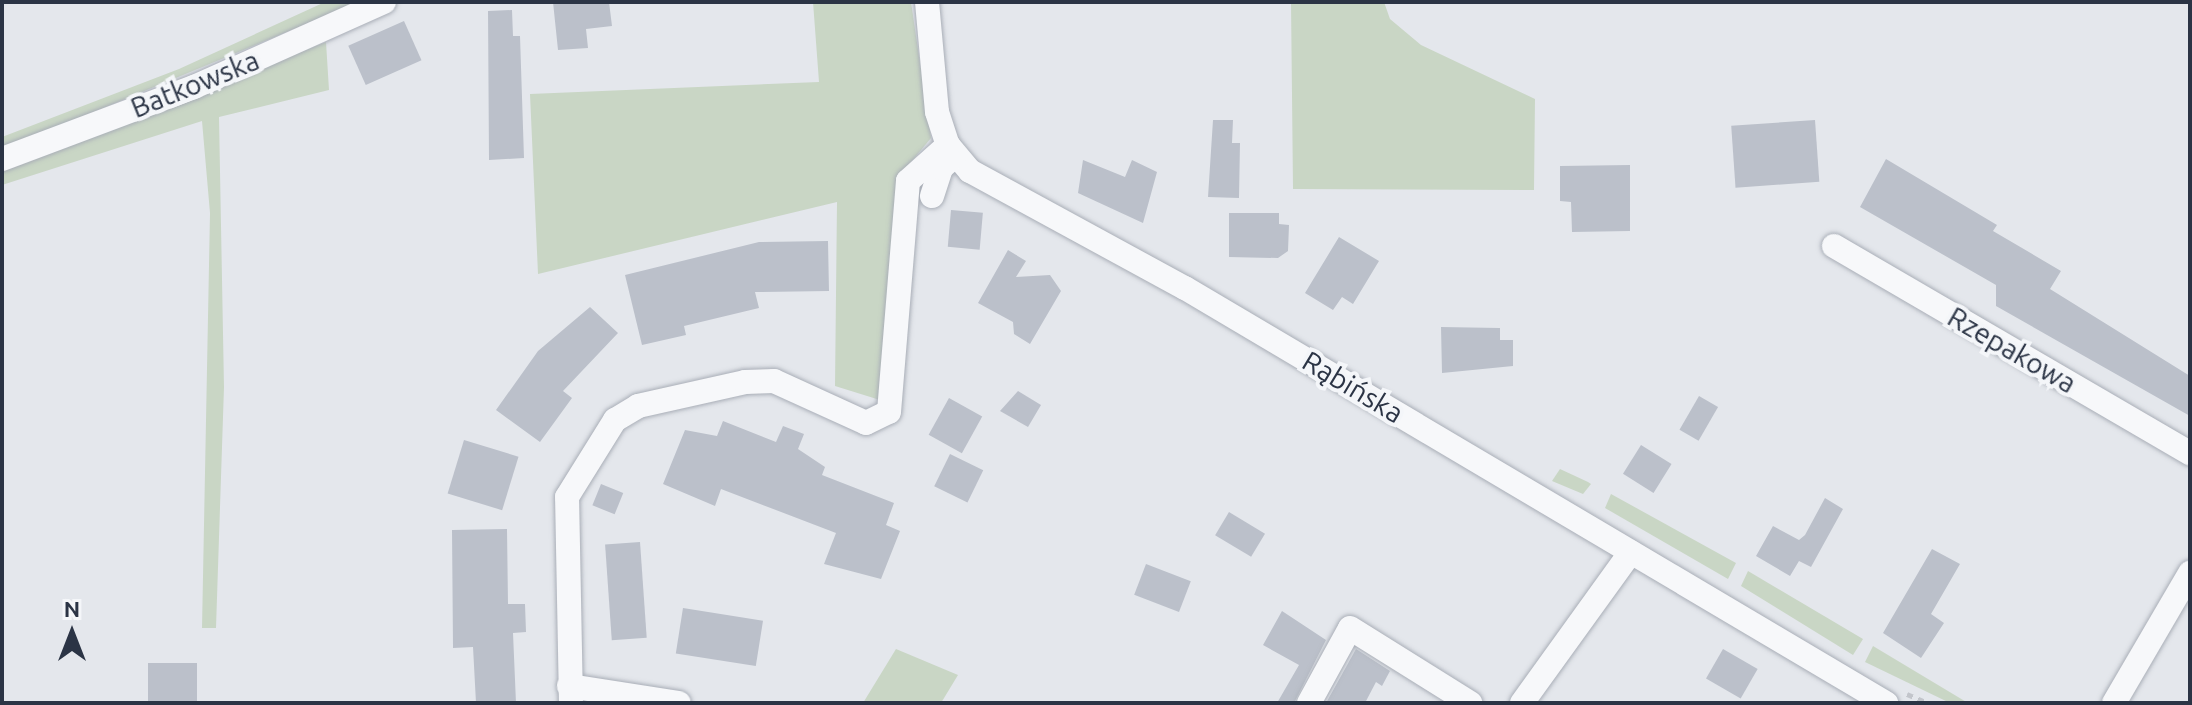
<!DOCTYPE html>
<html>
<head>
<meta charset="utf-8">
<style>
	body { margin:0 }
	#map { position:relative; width:2192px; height:705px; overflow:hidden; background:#e4e7ec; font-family:Ubuntu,sans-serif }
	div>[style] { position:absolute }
	.green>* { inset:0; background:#c9d6c5 }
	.building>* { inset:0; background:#bbc0ca; transform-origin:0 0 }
	.path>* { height:5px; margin-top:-2.5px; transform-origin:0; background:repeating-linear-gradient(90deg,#c2c5cb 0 6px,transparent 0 12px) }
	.roads { filter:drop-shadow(0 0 2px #a9aeb7) drop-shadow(0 0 2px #a9aeb7) }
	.minor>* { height:24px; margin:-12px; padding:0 12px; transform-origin:12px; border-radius:12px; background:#f7f8fa }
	span { translate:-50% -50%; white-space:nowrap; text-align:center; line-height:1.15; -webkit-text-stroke:8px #f4f6f9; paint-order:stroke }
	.street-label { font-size:28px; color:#2b3445 }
	.frame { position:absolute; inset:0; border:4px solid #2b3445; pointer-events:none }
	.north { position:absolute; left:32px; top:593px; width:80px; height:80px; -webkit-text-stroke:6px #f4f6f9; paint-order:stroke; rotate:0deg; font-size:22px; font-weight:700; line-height:32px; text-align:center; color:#2b3445 }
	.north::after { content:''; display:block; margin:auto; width:28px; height:36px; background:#2b3445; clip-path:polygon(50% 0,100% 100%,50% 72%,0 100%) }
</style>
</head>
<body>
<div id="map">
	<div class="green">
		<div style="clip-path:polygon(325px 2px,359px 2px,2px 150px,2px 137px,179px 69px)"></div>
		<div style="clip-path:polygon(813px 2px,911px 2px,931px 138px,897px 179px,880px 400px,835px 386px,837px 202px,538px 274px,530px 94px,819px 82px)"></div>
		<div style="clip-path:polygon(1291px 2px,1384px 2px,1390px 19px,1421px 45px,1535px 99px,1534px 190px,1293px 189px)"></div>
		<div style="clip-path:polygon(326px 42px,329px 90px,219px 117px,224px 387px,216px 628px,202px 628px,210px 213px,202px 121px,2px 185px,2px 170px)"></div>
		<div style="clip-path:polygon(1560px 469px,1588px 482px,1591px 484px,1583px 494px,1552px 481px)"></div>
		<div style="clip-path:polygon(1611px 494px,1736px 563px,1728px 579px,1605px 508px)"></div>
		<div style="clip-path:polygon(1748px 571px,1863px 639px,1853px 655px,1741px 586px)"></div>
		<div style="clip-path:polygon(1873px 646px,1968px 703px,1950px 703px,1865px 662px)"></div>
		<div style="clip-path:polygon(896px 649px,958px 675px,941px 703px,863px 703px)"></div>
	</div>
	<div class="building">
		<div style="clip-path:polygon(553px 2px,609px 2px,612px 26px,586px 29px,588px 48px,558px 50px)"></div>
		<div style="clip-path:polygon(512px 10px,513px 36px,520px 36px,524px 158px,489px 160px,488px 11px)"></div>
		<div style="left:404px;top:21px;width:43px;height:61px;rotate:66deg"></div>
		<div style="clip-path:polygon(1213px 120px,1233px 120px,1232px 143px,1240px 143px,1239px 198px,1208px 197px)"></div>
		<div style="left:1815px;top:120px;width:62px;height:84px;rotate:86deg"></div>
		<div style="clip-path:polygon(1886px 159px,1997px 225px,1993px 231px,2061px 271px,2050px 289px,2190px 376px,2190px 416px,1996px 306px,1996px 285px,1860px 207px)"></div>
		<div style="clip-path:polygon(1083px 160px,1125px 177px,1132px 160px,1157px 172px,1143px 223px,1078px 193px)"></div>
		<div style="clip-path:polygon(1630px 165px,1630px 231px,1572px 232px,1571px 202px,1560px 201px,1560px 166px)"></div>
		<div style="left:951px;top:210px;width:32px;height:37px;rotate:5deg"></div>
		<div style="clip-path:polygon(1229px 213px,1279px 213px,1279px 224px,1289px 225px,1288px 251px,1278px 258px,1229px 257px)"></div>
		<div style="clip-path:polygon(1339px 237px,1379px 261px,1353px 304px,1342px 297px,1333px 310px,1305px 293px)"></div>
		<div style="clip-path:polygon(828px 241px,829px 291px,755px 292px,759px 308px,684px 326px,686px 335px,642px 345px,625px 275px,759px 242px)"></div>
		<div style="clip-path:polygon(1008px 250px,1026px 261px,1016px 277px,1050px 275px,1061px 291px,1030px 344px,1014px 334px,1013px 322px,978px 303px)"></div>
		<div style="clip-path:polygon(590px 307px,618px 333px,563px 391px,572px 398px,540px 442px,496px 410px,538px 351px)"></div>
		<div style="clip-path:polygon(1441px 327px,1500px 328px,1500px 340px,1513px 340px,1513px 366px,1442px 373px)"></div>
		<div style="clip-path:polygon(1018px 391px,1041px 405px,1028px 427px,1000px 411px)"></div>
		<div style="left:1699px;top:396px;width:22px;height:39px;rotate:30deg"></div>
		<div style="left:949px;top:398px;width:38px;height:42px;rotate:29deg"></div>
		<div style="clip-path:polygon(723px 421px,776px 442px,783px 426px,804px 434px,798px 449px,825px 467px,822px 475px,894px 503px,886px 525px,900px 531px,881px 579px,824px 564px,836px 533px,721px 489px,715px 506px,663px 484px,685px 430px,717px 436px)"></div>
		<div style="left:464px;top:440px;width:57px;height:56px;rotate:17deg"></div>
		<div style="left:1641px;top:445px;width:36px;height:34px;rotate:32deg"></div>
		<div style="left:950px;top:454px;width:37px;height:36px;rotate:26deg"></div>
		<div style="left:601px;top:484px;width:24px;height:23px;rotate:22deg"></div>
		<div style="clip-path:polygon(1825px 498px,1843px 509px,1811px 567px,1799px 561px,1790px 576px,1756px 556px,1773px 526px,1799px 540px,1805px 535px)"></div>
		<div style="left:1229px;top:512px;width:42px;height:27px;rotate:31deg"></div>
		<div style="clip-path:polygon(507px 529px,508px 604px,525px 604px,526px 632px,513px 633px,516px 703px,476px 703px,473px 647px,453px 648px,452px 530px)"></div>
		<div style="left:640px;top:542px;width:96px;height:35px;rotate:86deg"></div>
		<div style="clip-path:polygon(1932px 549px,1960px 564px,1931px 614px,1944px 623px,1921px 658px,1883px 633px)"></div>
		<div style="left:1146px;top:564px;width:48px;height:33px;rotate:21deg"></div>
		<div style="left:683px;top:608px;width:81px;height:46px;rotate:9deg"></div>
		<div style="clip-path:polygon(1282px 611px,1326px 640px,1294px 703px,1277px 703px,1299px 665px,1263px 645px)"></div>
		<div style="clip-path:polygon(1356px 649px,1390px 671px,1382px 686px,1376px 682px,1365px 703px,1326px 703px)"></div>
		<div style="left:1723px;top:649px;width:40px;height:34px;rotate:30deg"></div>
		<div style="left:148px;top:663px;width:49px;height:40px"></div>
	</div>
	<div class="path">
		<div style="left:1907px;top:694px;width:23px;rotate:23deg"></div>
	</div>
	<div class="roads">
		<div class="minor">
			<div style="left:927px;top:2px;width:110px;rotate:84.8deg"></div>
			<div style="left:937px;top:112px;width:35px;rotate:72deg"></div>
			<div style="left:948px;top:145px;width:34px;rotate:50deg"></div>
			<div style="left:970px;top:171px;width:245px;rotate:28.6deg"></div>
			<div style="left:1185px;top:288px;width:815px;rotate:30.63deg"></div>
			<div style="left:2px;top:159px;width:205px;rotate:-20.6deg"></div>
			<div style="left:194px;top:87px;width:208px;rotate:-24.1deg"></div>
			<div style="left:932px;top:196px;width:29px;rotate:-72deg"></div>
			<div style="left:941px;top:168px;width:18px;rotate:-41deg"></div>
			<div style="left:1834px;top:246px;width:412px;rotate:30.2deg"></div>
			<div style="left:569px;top:686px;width:111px;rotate:8.8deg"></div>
			<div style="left:571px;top:703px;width:206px;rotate:-91.1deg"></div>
			<div style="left:567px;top:497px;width:91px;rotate:-58.1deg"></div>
			<div style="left:615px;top:420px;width:27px;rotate:-31deg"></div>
			<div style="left:638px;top:406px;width:110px;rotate:-12.6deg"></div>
			<div style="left:745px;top:382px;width:29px;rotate:-2deg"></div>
			<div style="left:774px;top:381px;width:101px;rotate:24.5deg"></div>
			<div style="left:866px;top:423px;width:25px;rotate:-26deg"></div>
			<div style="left:889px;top:412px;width:232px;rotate:-85.3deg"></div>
			<div style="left:908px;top:181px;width:54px;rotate:-42deg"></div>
			<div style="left:1309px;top:703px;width:85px;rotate:-61.3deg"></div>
			<div style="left:1350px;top:628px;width:142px;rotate:32deg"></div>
			<div style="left:1522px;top:703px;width:186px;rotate:-54.2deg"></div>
			<div style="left:2114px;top:703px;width:151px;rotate:-59.7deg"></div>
		</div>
	</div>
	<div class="street-label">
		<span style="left:195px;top:84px;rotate:-22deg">Batkowska</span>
		<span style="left:2012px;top:350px;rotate:30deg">Rzepakowa</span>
		<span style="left:1353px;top:387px;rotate:31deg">Rąbińska</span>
	</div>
	<div class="frame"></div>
	<div class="north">N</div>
</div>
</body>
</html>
